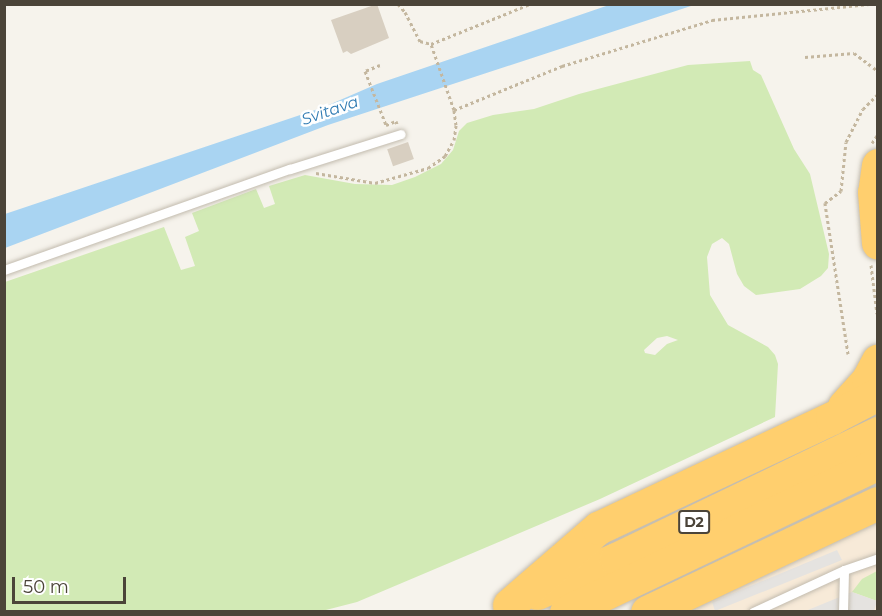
<!DOCTYPE html>
<html>
<head>
<meta charset="utf-8">
<style>
	body { margin:0 }
	#map { position:relative; width:882px; height:616px; overflow:hidden; background:#f6f3ec; font-family:Montserrat,sans-serif }
	div>[style] { position:absolute }
	.commercial>* { inset:0; background:#f7ead8 }
	.green>* { inset:0; background:#d2eab5 }
	.parking>* { inset:0; background:#e5e3e0 }
	.water>* { inset:0; background:#a9d4f2 }
	.building>* { inset:0; background:#d8cfc1; transform-origin:0 0 }
	.path>* { height:3px; margin-top:-1.5px; transform-origin:0; background:repeating-linear-gradient(90deg,#c4b79f 0 3px,transparent 0 6px) }
	.roads { filter:drop-shadow(0 0 2px #c2bbae) drop-shadow(0 0 2px #c2bbae) }
	.lane>* { height:9px; margin:-4.5px; padding:0 4.5px; transform-origin:4.5px; border-radius:4.5px; background:#fff }
	.highway>* { height:33px; margin:-16.5px; padding:0 16.5px; transform-origin:16.5px; border-radius:16.5px; background:#ffcf6e }
	span { translate:-50% -50%; white-space:nowrap; text-align:center; line-height:1.15; -webkit-text-stroke:5px #fff; paint-order:stroke }
	.shield-label span { padding:2px 4px; background:#fff; border:2px solid; border-radius:4px; -webkit-text-stroke-width:0 }
	.shield-label { font-size:14px; color:#4b4439; font-weight:700 }
	.water-label { font-size:16px; color:#2e7ab2; font-style:italic }
	.frame { position:absolute; inset:0; border:6px solid #4b4439; pointer-events:none }
	.scale { position:absolute; left:12px; top:577px; width:114px; height:27px; box-sizing:border-box; border:3px solid #4b4439; border-top:0; padding-left:8px; font-size:18px; line-height:21px; white-space:nowrap; color:#4b4439; -webkit-text-stroke:4px #fff; paint-order:stroke }
</style>
</head>
<body>
<div id="map">
	<div class="commercial">
		<div style="clip-path:polygon(877px 518px,877px 611px,680px 611px)"></div>
	</div>
	<div class="green">
		<div style="clip-path:polygon(evenodd,750px 61px,753px 70px,761px 75px,794px 149px,810px 174px,829px 254px,828px 268px,821px 276px,800px 289px,756px 295px,744px 286px,737px 274px,729px 244px,722px 238px,712px 244px,707px 257px,710px 295px,728px 325px,768px 347px,775px 355px,778px 364px,775px 417px,600px 499px,357px 602px,322px 611px,5px 611px,5px 282px,164px 227px,181px 270px,195px 266px,185px 237px,199px 231px,192px 213px,256px 189px,264px 208px,275px 204px,269px 186px,305px 175px,355px 184px,392px 185px,415px 177px,441px 164px,453px 150px,459px 131px,467px 123px,493px 115px,534px 109px,579px 94px,688px 65px,750px 61px,667px 336px,678px 340px,667px 344px,655px 355px,645px 353px,644px 350px,657px 338px,667px 336px)"></div>
		<div style="clip-path:polygon(877px 571px,877px 601px,852px 592px,862px 579px)"></div>
	</div>
	<div class="parking">
		<div style="clip-path:polygon(837px 550px,842px 560px,715px 611px,712px 602px)"></div>
		<div style="clip-path:polygon(852px 592px,877px 601px,874px 611px,803px 612px)"></div>
	</div>
	<div class="water">
		<div style="clip-path:polygon(612px 4px,694px 5px,328px 125px,5px 248px,5px 214px,324px 107px,377px 84px)"></div>
	</div>
	<div class="building">
		<div style="clip-path:polygon(377px 4px,389px 38px,351px 54px,347px 51px,343px 53px,331px 20px)"></div>
		<div style="left:408px;top:142px;width:18px;height:22px;rotate:71deg"></div>
	</div>
	<div class="path">
		<div style="left:398px;top:4px;width:11px;rotate:49deg"></div>
		<div style="left:405px;top:12px;width:33px;rotate:63deg"></div>
		<div style="left:420px;top:41px;width:11px;rotate:15deg"></div>
		<div style="left:805px;top:57px;width:49px;rotate:-4.7deg"></div>
		<div style="left:854px;top:53px;width:30px;rotate:37deg"></div>
		<div style="left:380px;top:65px;width:16px;rotate:158deg"></div>
		<div style="left:365px;top:71px;width:58px;rotate:68.7deg"></div>
		<div style="left:386px;top:125px;width:11px;rotate:-22deg"></div>
		<div style="left:396px;top:121px;width:3px;rotate:72deg"></div>
		<div style="left:454px;top:110px;width:117px;rotate:-22.2deg"></div>
		<div style="left:562px;top:66px;width:157px;rotate:-17deg"></div>
		<div style="left:712px;top:20px;width:158px;rotate:-5.8deg"></div>
		<div style="left:872px;top:143px;width:11px;rotate:-56deg"></div>
		<div style="left:316px;top:173px;width:60px;rotate:9.6deg"></div>
		<div style="left:375px;top:183px;width:55px;rotate:-15.8deg"></div>
		<div style="left:428px;top:168px;width:21px;rotate:-35deg"></div>
		<div style="left:445px;top:156px;width:18px;rotate:-61deg"></div>
		<div style="left:454px;top:140px;width:15px;rotate:-82deg"></div>
		<div style="left:456px;top:125px;width:15px;rotate:-98deg"></div>
		<div style="left:454px;top:110px;width:70px;rotate:-109.2deg"></div>
		<div style="left:431px;top:44px;width:107px;rotate:-22deg"></div>
		<div style="left:871px;top:265px;width:49px;rotate:83deg"></div>
		<div style="left:848px;top:354px;width:153px;rotate:-98.7deg"></div>
		<div style="left:825px;top:203px;width:20px;rotate:-37deg"></div>
		<div style="left:841px;top:191px;width:49px;rotate:-84.2deg"></div>
		<div style="left:846px;top:142px;width:37px;rotate:-63deg"></div>
		<div style="left:863px;top:109px;width:21px;rotate:-45deg"></div>
	</div>
	<div class="roads">
		<div class="lane">
			<div style="left:4px;top:270px;width:303px;rotate:-19.5deg"></div>
			<div style="left:290px;top:169px;width:116px;rotate:-17.5deg"></div>
			<div style="left:753px;top:612px;width:100px;rotate:-24.8deg"></div>
			<div style="left:844px;top:570px;width:36px;rotate:-19deg"></div>
			<div style="left:843px;top:612px;width:42px;rotate:-88.6deg"></div>
		</div>
		<div class="highway">
			<div style="left:878px;top:165px;width:27px;rotate:98deg"></div>
			<div style="left:874px;top:192px;width:51px;rotate:85.5deg"></div>
			<div style="left:844px;top:406px;width:36px;rotate:-48deg"></div>
			<div style="left:868px;top:379px;width:21px;rotate:-62deg"></div>
			<div style="left:537px;top:593px;width:86px;rotate:-23.3deg"></div>
			<div style="left:616px;top:559px;width:291px;rotate:-25.7deg"></div>
			<div style="left:509px;top:605px;width:118px;rotate:-40.9deg"></div>
			<div style="left:598px;top:528px;width:259px;rotate:-25.2deg"></div>
			<div style="left:832px;top:418px;width:52px;rotate:-27.6deg"></div>
			<div style="left:566px;top:612px;width:346px;rotate:-25.5deg"></div>
			<div style="left:647px;top:612px;width:255px;rotate:-25.3deg"></div>
		</div>
	</div>
	<div class="shield-label">
		<span style="left:694px;top:522px">D2</span>
	</div>
	<div class="water-label">
		<span style="left:330px;top:111px;rotate:-19deg">Svitava</span>
	</div>
	<div class="frame"></div>
	<div class="scale">50 m</div>
</div>
</body>
</html>
